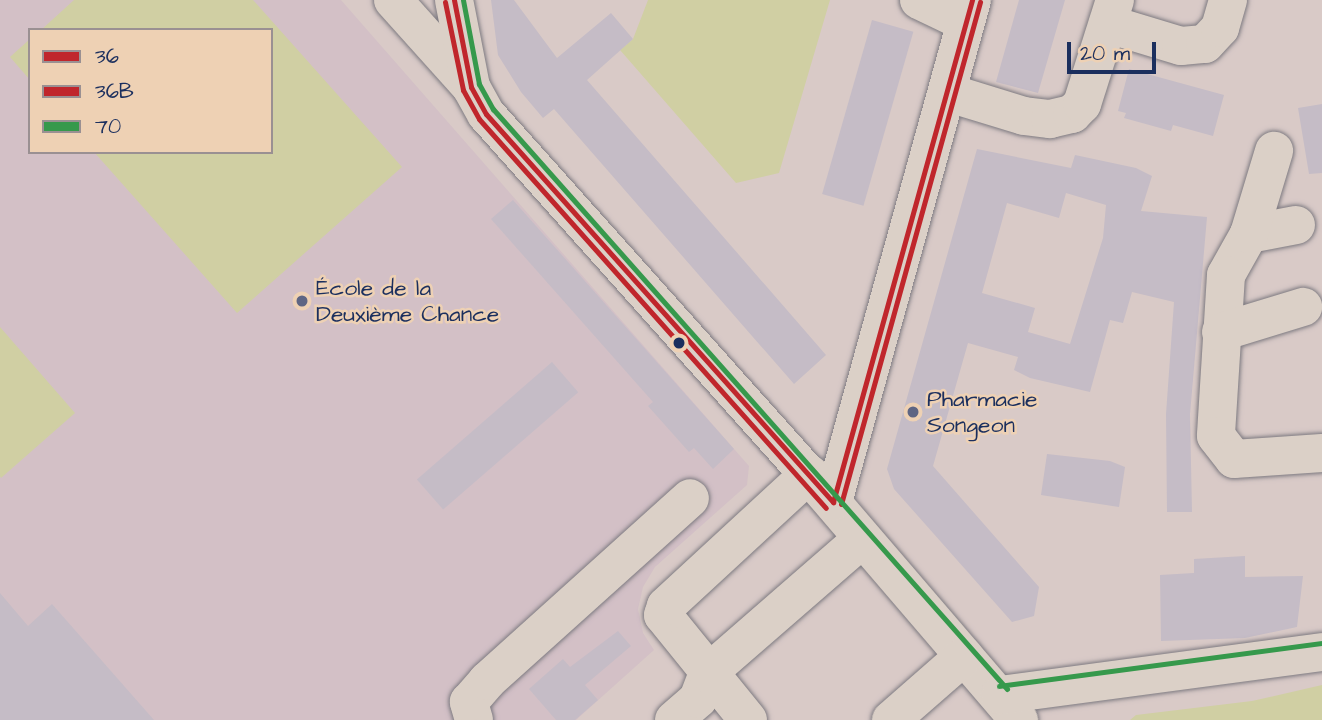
<!DOCTYPE html>
<html>
<head>
<meta charset="utf-8">
<style>
	body { margin:0 }
	#map { position:relative; width:1322px; height:720px; overflow:hidden; background:#d9cac7; font-family:"Architects Daughter",sans-serif }
	div>[style] { position:absolute }
	.built>* { inset:0; background:#d3c0c6 }
	.green>* { inset:0; background:#d0cfa3 }
	.building>* { inset:0; background:#c5bcc6; transform-origin:0 0 }
	.roads { filter:drop-shadow(0 0 2px #7d7a81) drop-shadow(0 0 2px #7d7a81) }
	.minor>* { height:38px; margin:-19px; padding:0 19px; transform-origin:19px; border-radius:19px; background:#dbd0c7 }
	.bus-1>* { height:5px; margin:-2.5px; padding:0 2.5px; transform-origin:2.5px; border-radius:2.5px; background:#c0262c }
	.bus-2>* { height:5px; margin:-2.5px; padding:0 2.5px; transform-origin:2.5px; border-radius:2.5px; background:#c0262c }
	.bus-3>* { height:5px; margin:-2.5px; padding:0 2.5px; transform-origin:2.5px; border-radius:2.5px; background:#36994c }
	.dots>* { width:19px; height:19px; translate:-50% -50%; box-sizing:border-box; border:4px solid #eed1b4; border-radius:50% }
	span { translate:-50% -50%; white-space:nowrap; text-align:center; line-height:1.15; -webkit-text-stroke:5px #eed1b4; paint-order:stroke }
	.poi-label { font-size:23px; color:#1b2f5e }
	.left { translate:0 -50%; text-align:left }
	.legend { position:absolute; left:28px; top:28px; width:245px; height:126px; box-sizing:border-box; background:#eed1b4; border:2px solid #9a9092; margin:0; padding:9px 12px; list-style:none; font-size:21px; color:#1b2f5e }
	.legend li { display:flex; align-items:center; gap:14px; height:35px }
	.legend b { width:35px; border:2px solid #9a9092 }
	.scale { position:absolute; left:1067px; top:42px; width:89px; height:32px; box-sizing:border-box; border:4px solid #1b2f5e; border-top:0; padding-left:9px; font-size:21px; line-height:24px; white-space:nowrap; color:#1b2f5e; -webkit-text-stroke:5px #eed1b4; paint-order:stroke }
</style>
</head>
<body>
<div id="map">
	<div class="built">
		<div style="clip-path:polygon(evenodd,0 0,341px 0,749px 466px,747px 485px,655px 567px,643px 587px,638px 609px,643px 633px,654px 650px,576px 720px,0 720px,0 0,30px 30px,271px 30px,271px 152px,30px 152px,30px 30px)"></div>
	</div>
	<div class="green">
		<div style="clip-path:polygon(74px 0,253px 0,402px 167px,237px 313px,94px 152px,271px 152px,271px 30px,41px 30px)"></div>
		<div style="clip-path:polygon(648px 0,830px 0,779px 173px,736px 183px,620px 50px,633px 39px)"></div>
		<div style="clip-path:polygon(30px 39px,30px 80px,10px 57px)"></div>
		<div style="clip-path:polygon(0 327px,75px 413px,1px 478px,0 476px)"></div>
		<div style="clip-path:polygon(1322px 685px,1322px 720px,1130px 720px,1136px 715px,1252px 701px)"></div>
	</div>
	<div class="building">
		<div style="clip-path:polygon(491px 0,514px 0,557px 58px,611px 13px,633px 39px,587px 80px,826px 355px,794px 384px,554px 109px,543px 118px,521px 92px,498px 55px)"></div>
		<div style="clip-path:polygon(1019px 0,1065px 0,1038px 93px,996px 82px)"></div>
		<div style="left:872px;top:20px;width:43px;height:181px;rotate:16deg"></div>
		<div style="clip-path:polygon(1129px 69px,1224px 95px,1213px 136px,1173px 125px,1171px 131px,1124px 118px,1126px 113px,1118px 111px)"></div>
		<div style="clip-path:polygon(1322px 104px,1322px 173px,1309px 174px,1298px 108px)"></div>
		<div style="clip-path:polygon(evenodd,977px 149px,1071px 168px,1075px 155px,1136px 168px,1152px 176px,1141px 211px,1207px 217px,1190px 414px,1192px 512px,1167px 512px,1166px 414px,1174px 302px,1132px 292px,1123px 323px,1110px 320px,1090px 392px,1030px 378px,1014px 370px,1018px 357px,968px 343px,933px 466px,1039px 587px,1034px 616px,1012px 622px,894px 489px,887px 469px,977px 149px,1066px 193px,1106px 205px,1103px 238px,1070px 344px,1028px 332px,1035px 308px,982px 293px,1007px 203px,1059px 218px,1066px 193px)"></div>
		<div style="clip-path:polygon(513px 200px,734px 449px,713px 469px,694px 448px,689px 452px,648px 406px,653px 402px,491px 219px)"></div>
		<div style="left:552px;top:362px;width:40px;height:179px;rotate:49deg"></div>
		<div style="clip-path:polygon(1047px 454px,1110px 461px,1125px 467px,1119px 507px,1041px 495px)"></div>
		<div style="clip-path:polygon(1245px 556px,1245px 577px,1303px 576px,1297px 627px,1245px 638px,1161px 641px,1160px 575px,1194px 573px,1194px 559px)"></div>
		<div style="clip-path:polygon(0 593px,28px 626px,52px 604px,154px 720px,0 720px)"></div>
		<div style="clip-path:polygon(618px 631px,631px 646px,585px 685px,598px 700px,575px 720px,556px 720px,529px 689px,563px 659px,570px 667px)"></div>
	</div>
	<div class="roads">
		<div class="minor">
			<div style="left:393px;top:0;width:117px;rotate:48.1deg"></div>
			<div style="left:454px;top:0;width:89px;rotate:78.9deg"></div>
			<div style="left:471px;top:87px;width:31px;rotate:61deg"></div>
			<div style="left:486px;top:114px;width:482px;rotate:48.2deg"></div>
			<div style="left:807px;top:473px;width:326px;rotate:49.4deg"></div>
			<div style="left:919px;top:0;width:51px;rotate:25.6deg"></div>
			<div style="left:1108px;top:24px;width:76px;rotate:16.8deg"></div>
			<div style="left:1181px;top:46px;width:24px;rotate:-5deg"></div>
			<div style="left:1205px;top:44px;width:22px;rotate:-47deg"></div>
			<div style="left:1220px;top:28px;width:29px;rotate:-74deg"></div>
			<div style="left:949px;top:93px;width:78px;rotate:17deg"></div>
			<div style="left:1024px;top:116px;width:26px;rotate:7deg"></div>
			<div style="left:1050px;top:119px;width:23px;rotate:-13deg"></div>
			<div style="left:1072px;top:114px;width:14px;rotate:-45deg"></div>
			<div style="left:1082px;top:104px;width:109px;rotate:-72.4deg"></div>
			<div style="left:1296px;top:225px;width:48px;rotate:169.2deg"></div>
			<div style="left:1249px;top:234px;width:47px;rotate:119.3deg"></div>
			<div style="left:1226px;top:275px;width:161px;rotate:93.6deg"></div>
			<div style="left:1216px;top:436px;width:29px;rotate:52deg"></div>
			<div style="left:1234px;top:459px;width:88px;rotate:-3.9deg"></div>
			<div style="left:1249px;top:234px;width:87px;rotate:-73.2deg"></div>
			<div style="left:1221px;top:332px;width:86px;rotate:-17deg"></div>
			<div style="left:833px;top:502px;width:521px;rotate:-74.52deg"></div>
			<div style="left:1000px;top:695px;width:325px;rotate:-7.6deg"></div>
			<div style="left:474px;top:720px;width:19px;rotate:-106deg"></div>
			<div style="left:469px;top:702px;width:28px;rotate:-49deg"></div>
			<div style="left:487px;top:681px;width:273px;rotate:-42deg"></div>
			<div style="left:674px;top:720px;width:32px;rotate:-41deg"></div>
			<div style="left:698px;top:699px;width:28px;rotate:-69deg"></div>
			<div style="left:708px;top:673px;width:204px;rotate:-41deg"></div>
			<div style="left:748px;top:720px;width:135px;rotate:-129deg"></div>
			<div style="left:663px;top:615px;width:9px;rotate:-72deg"></div>
			<div style="left:666px;top:606px;width:195px;rotate:-42.7deg"></div>
			<div style="left:891px;top:720px;width:97px;rotate:-41.2deg"></div>
		</div>
	</div>
	<div class="bus-1">
		<div style="left:454px;top:0;width:89px;rotate:78.9deg"></div>
		<div style="left:471px;top:87px;width:31px;rotate:61deg"></div>
		<div style="left:486px;top:114px;width:521px;rotate:48.19deg"></div>
		<div style="left:833px;top:502px;width:521px;rotate:-74.52deg"></div>
	</div>
	<div class="bus-2">
		<div style="left:445px;top:2px;width:90px;rotate:78.4deg"></div>
		<div style="left:463px;top:90px;width:33px;rotate:61deg"></div>
		<div style="left:479px;top:119px;width:521px;rotate:48.27deg"></div>
		<div style="left:841px;top:504px;width:521px;rotate:-74.52deg"></div>
	</div>
	<div class="bus-3">
		<div style="left:463px;top:0;width:86px;rotate:79.2deg"></div>
		<div style="left:479px;top:84px;width:29px;rotate:61deg"></div>
		<div style="left:493px;top:109px;width:775px;rotate:48.45deg"></div>
		<div style="left:999px;top:686px;width:325px;rotate:-7.6deg"></div>
	</div>
	<div class="dots">
		<div style="left:302px;top:301px;background:#5e6583"></div>
		<div style="left:679px;top:343px;background:#1b2f5e"></div>
		<div style="left:913px;top:412px;background:#5e6583"></div>
	</div>
	<div class="poi-label">
		<span class="left" style="left:316px;top:301px">École de la<br>Deuxième Chance</span>
		<span class="left" style="left:927px;top:412px">Pharmacie<br>Songeon</span>
	</div>
	<ul class="legend">
	<li><b style="height:9px;background:#c0262c"></b>36</li>
	<li><b style="height:9px;background:#c0262c"></b>36B</li>
	<li><b style="height:9px;background:#36994c"></b>70</li>
	</ul>
	<div class="scale">20 m</div>
</div>
</body>
</html>
